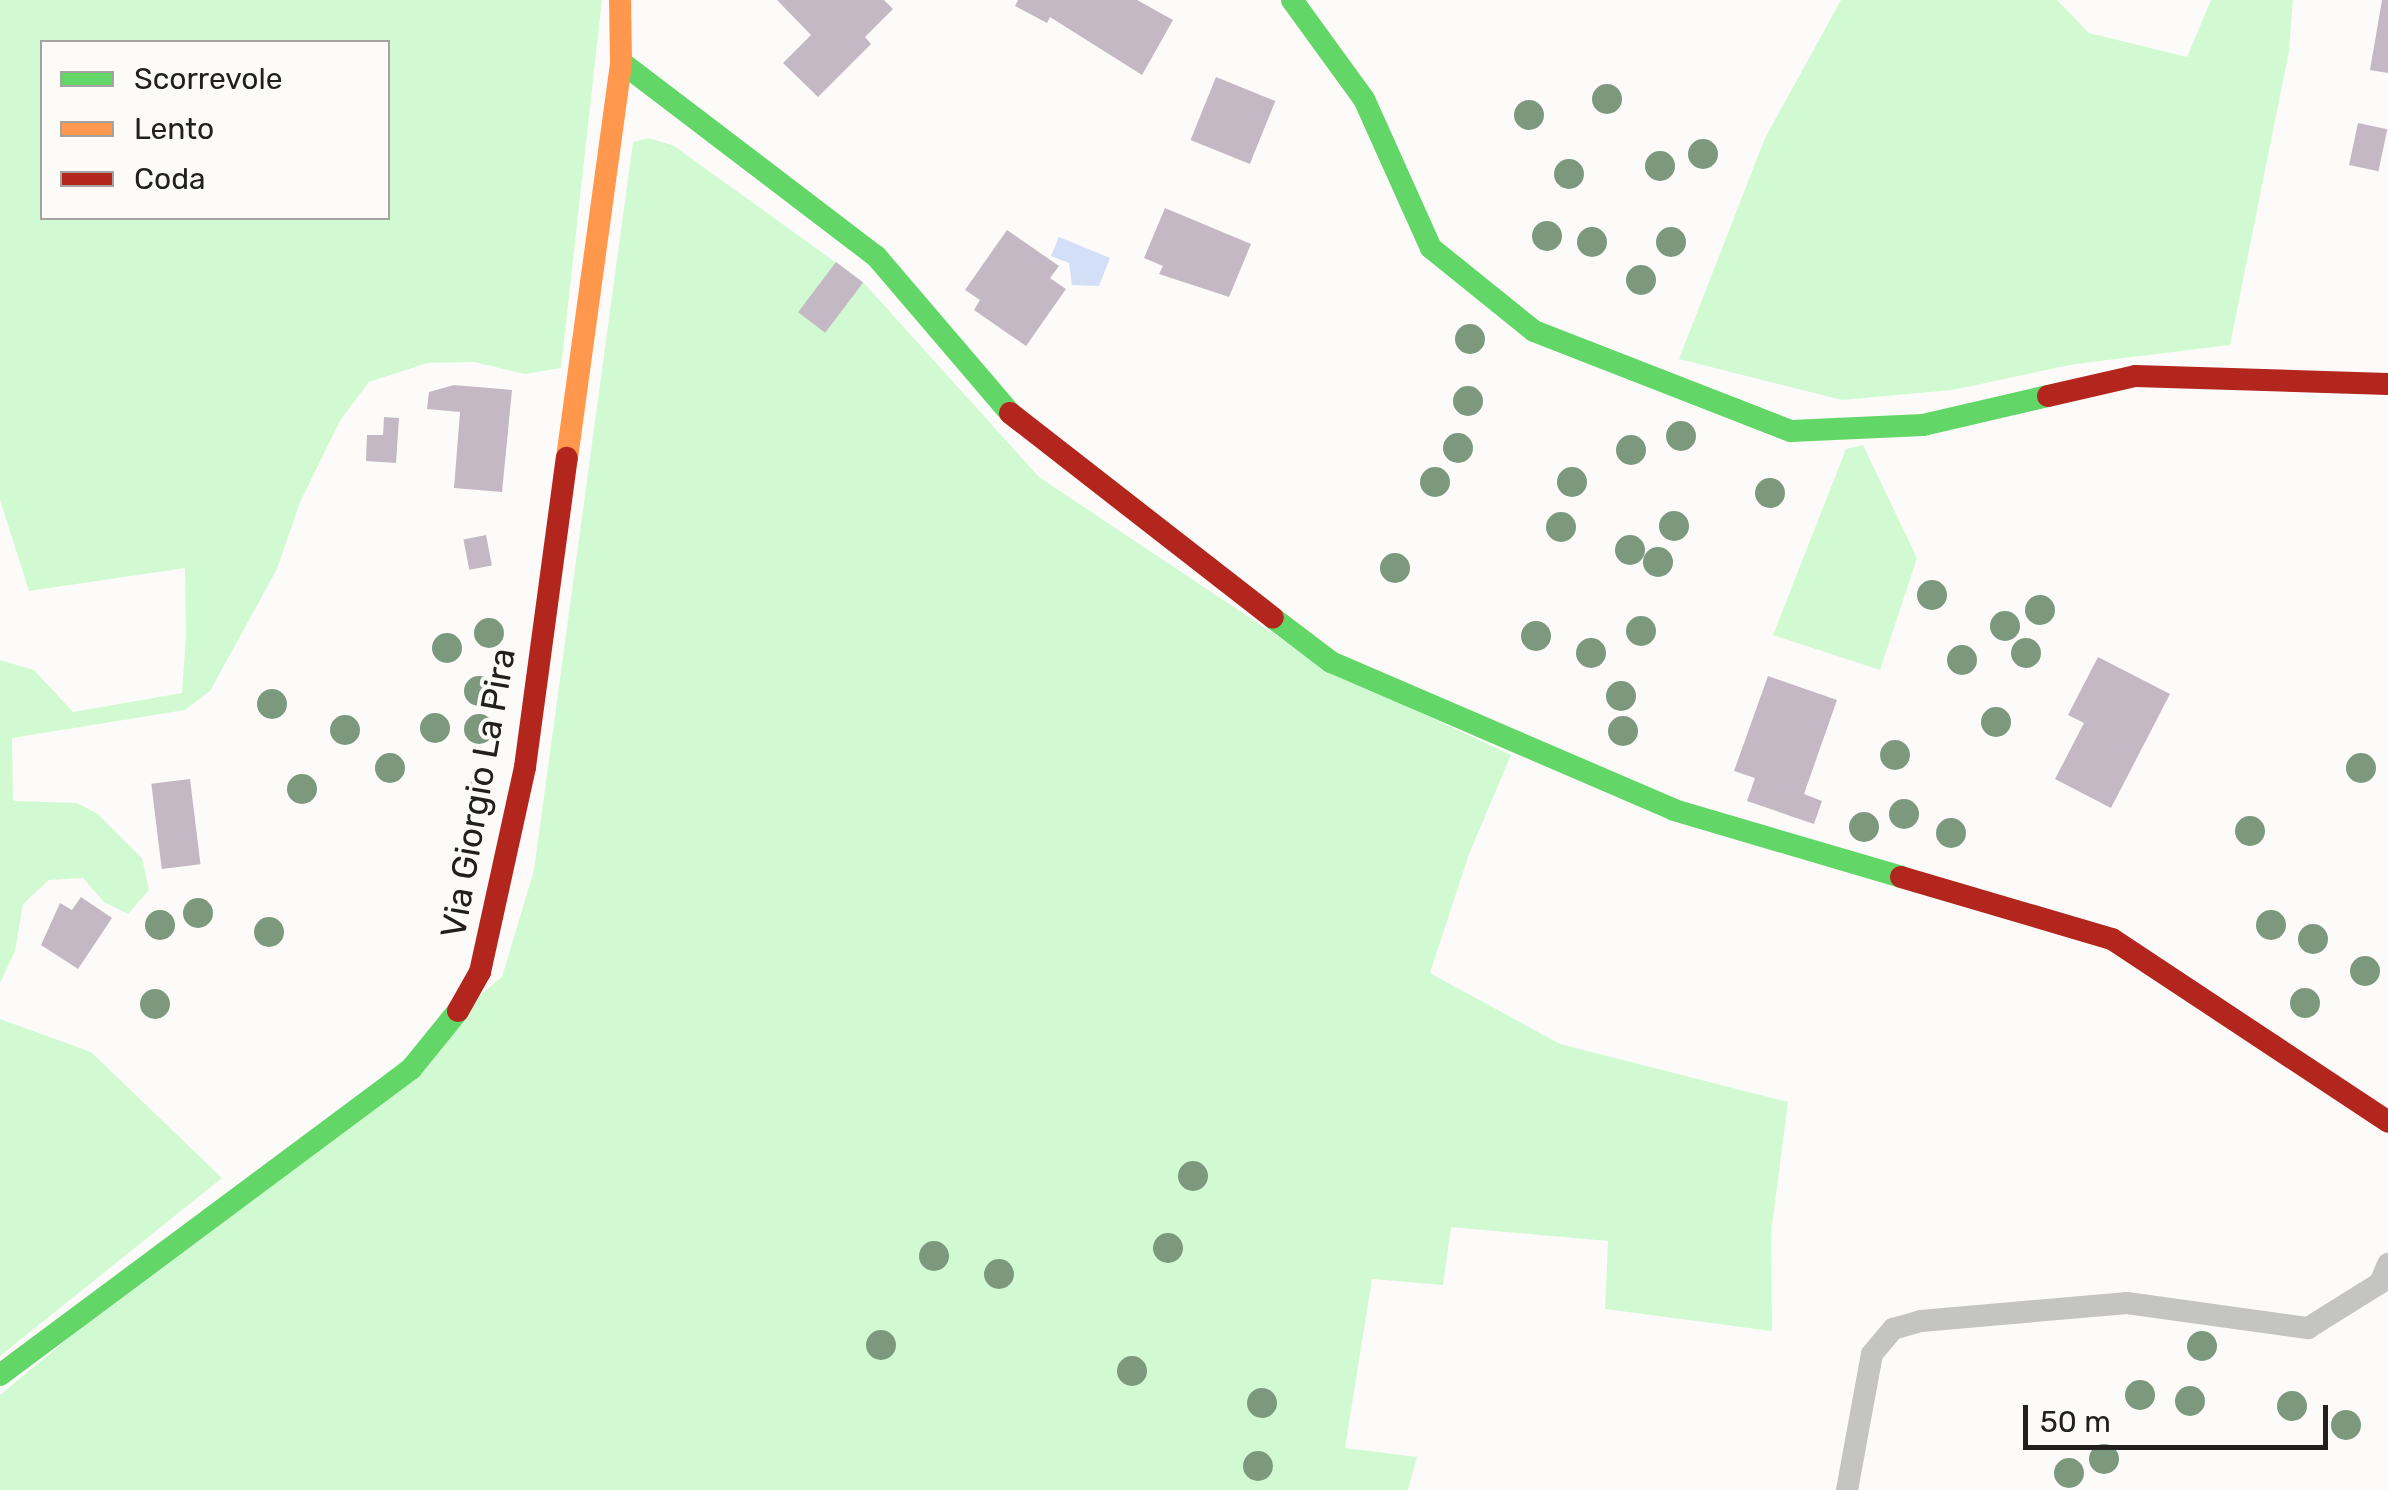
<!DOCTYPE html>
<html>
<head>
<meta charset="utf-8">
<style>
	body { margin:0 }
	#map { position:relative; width:2388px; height:1490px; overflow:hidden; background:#fcfbf9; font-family:Rubik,sans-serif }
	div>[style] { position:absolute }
	.green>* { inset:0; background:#d2fad2 }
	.water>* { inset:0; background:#d2dff6 }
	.building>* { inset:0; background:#c5b8c5; transform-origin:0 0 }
	.lane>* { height:22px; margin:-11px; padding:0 11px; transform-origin:11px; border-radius:11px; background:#c4c4c3 }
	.fast>* { height:22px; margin:-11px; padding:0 11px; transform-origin:11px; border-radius:11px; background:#63d668 }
	.slow>* { height:22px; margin:-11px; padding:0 11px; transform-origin:11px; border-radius:11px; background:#ff974d }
	.jam>* { height:22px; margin:-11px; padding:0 11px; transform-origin:11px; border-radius:11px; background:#b3261e }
	.trees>* { width:30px; height:30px; margin:-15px; border-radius:50%; background:#7c997e }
	span { translate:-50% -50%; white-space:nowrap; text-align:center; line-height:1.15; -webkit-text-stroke:8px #fdfbf8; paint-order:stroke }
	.street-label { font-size:35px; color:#21201f }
	.legend { position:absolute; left:40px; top:40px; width:350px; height:180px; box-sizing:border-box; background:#fdfbf8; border:2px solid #a5a3a1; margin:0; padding:12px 18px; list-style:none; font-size:30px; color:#21201f }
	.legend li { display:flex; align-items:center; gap:20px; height:50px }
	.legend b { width:50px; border:2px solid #a5a3a1 }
	.scale { position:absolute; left:2023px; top:1405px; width:305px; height:45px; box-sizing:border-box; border:5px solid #21201f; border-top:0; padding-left:12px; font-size:30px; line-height:35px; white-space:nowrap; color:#21201f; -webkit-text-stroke:8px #fdfbf8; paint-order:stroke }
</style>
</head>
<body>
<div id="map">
	<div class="green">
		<div style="clip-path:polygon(evenodd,0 0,602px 0,561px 368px,525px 374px,474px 362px,427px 363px,369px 382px,341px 419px,300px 502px,277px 569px,210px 691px,185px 710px,12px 738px,13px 801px,77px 803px,98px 814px,142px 858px,149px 890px,128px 914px,104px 902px,83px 878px,49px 880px,23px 904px,15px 951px,0 983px,0 660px,34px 670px,73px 712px,182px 693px,186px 635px,185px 568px,29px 591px,0 500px,0 0,42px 42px,388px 42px,388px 218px,42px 218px,42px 42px)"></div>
		<div style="clip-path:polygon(1841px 0,2057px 0,2089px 33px,2187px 57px,2211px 0,2293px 0,2289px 51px,2230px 345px,2075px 364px,1952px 390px,1842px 400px,1679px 359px,1765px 138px)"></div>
		<div style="clip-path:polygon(649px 138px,674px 146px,863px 282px,1039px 477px,1325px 668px,1511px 755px,1469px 854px,1430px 973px,1560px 1044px,1788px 1102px,1771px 1233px,1772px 1331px,1605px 1309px,1608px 1241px,1451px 1227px,1443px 1285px,1372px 1279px,1345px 1448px,1417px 1457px,1408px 1490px,0 1490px,0 1395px,502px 977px,534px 870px,633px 142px)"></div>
		<div style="clip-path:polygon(1863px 445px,1917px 558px,1880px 670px,1773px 635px,1846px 449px)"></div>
		<div style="clip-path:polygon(0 1019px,91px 1052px,222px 1178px,0 1356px)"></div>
	</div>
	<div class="water">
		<div style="clip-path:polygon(1059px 237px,1110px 258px,1099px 286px,1072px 285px,1069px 263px,1051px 256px)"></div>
	</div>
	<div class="building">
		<div style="clip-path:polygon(777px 0,884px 0,893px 9px,865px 37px,871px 44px,818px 97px,783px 63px,811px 35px)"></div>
		<div style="clip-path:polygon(1018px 0,1137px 0,1173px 20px,1142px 75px,1050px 17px,1047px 23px,1015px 6px)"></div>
		<div style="clip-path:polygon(2382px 0,2388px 0,2388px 73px,2370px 70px)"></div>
		<div style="left:1216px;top:77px;width:64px;height:68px;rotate:22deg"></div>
		<div style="left:2358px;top:123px;width:30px;height:43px;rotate:12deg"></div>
		<div style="clip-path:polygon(1165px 208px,1251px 244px,1229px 297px,1159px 274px,1163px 266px,1144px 258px)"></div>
		<div style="clip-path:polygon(1007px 230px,1059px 266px,1050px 278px,1066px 289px,1026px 346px,974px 310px,980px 300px,965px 290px)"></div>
		<div style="left:836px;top:262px;width:34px;height:63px;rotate:37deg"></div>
		<div style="clip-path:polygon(454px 385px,512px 390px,502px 492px,454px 488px,460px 412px,427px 409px,429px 392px)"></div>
		<div style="clip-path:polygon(384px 417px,399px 418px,396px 463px,366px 461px,367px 435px,383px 435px)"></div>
		<div style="left:486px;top:535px;width:31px;height:23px;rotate:79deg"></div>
		<div style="clip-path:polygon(2098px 657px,2170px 694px,2111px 808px,2055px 779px,2084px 723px,2068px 715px)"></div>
		<div style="clip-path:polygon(1768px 676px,1837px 700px,1804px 794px,1822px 801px,1814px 824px,1747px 801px,1755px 778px,1734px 771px)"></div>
		<div style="left:472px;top:776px;width:16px;height:16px;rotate:11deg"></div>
		<div style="left:190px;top:779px;width:86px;height:39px;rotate:83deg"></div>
		<div style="clip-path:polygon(81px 897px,112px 918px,78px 969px,41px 945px,60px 903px,72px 910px)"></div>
	</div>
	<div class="lane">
		<div style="left:1847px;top:1490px;width:138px;rotate:-79.6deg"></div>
		<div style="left:1872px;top:1354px;width:33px;rotate:-50deg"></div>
		<div style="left:1893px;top:1329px;width:29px;rotate:-16deg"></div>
		<div style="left:1921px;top:1321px;width:207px;rotate:-5deg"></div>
		<div style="left:2127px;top:1303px;width:183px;rotate:7.9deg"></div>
		<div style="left:2308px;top:1328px;width:85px;rotate:-32deg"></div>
		<div style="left:2380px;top:1283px;width:21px;rotate:-67deg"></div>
	</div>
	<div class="fast">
		<div style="left:1292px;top:0;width:122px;rotate:54deg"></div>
		<div style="left:1364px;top:99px;width:163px;rotate:65.8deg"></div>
		<div style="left:1431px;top:248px;width:132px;rotate:38.9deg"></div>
		<div style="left:1534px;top:331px;width:276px;rotate:21.3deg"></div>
		<div style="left:1791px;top:431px;width:132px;rotate:-2.6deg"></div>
		<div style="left:1923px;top:425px;width:128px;rotate:-13.1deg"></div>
		<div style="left:621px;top:62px;width:320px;rotate:37.3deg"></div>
		<div style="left:876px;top:256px;width:206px;rotate:49.5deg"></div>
		<div style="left:1273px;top:618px;width:73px;rotate:37.2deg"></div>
		<div style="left:1331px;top:662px;width:374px;rotate:23.3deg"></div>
		<div style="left:1674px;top:810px;width:237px;rotate:16.4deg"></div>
		<div style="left:0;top:1375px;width:512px;rotate:-36.67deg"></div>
		<div style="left:411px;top:1069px;width:75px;rotate:-51deg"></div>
	</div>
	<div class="slow">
		<div style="left:567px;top:458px;width:400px;rotate:-82.2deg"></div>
		<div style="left:621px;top:62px;width:62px;rotate:-90.9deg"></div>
	</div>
	<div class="jam">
		<div style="left:2048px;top:396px;width:89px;rotate:-12.9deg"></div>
		<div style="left:2135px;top:376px;width:253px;rotate:1.8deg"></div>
		<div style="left:1010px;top:413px;width:333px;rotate:37.9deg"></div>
		<div style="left:1901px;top:877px;width:220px;rotate:16.4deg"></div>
		<div style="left:2112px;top:939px;width:331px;rotate:33.5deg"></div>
		<div style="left:458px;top:1011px;width:45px;rotate:-60.6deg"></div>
		<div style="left:480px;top:972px;width:210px;rotate:-77.6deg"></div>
		<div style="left:525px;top:767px;width:312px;rotate:-82.3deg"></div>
	</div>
	<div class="trees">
		<div style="left:1607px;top:99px"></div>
		<div style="left:1529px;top:115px"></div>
		<div style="left:1703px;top:154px"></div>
		<div style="left:1660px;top:166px"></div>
		<div style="left:1569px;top:174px"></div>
		<div style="left:1547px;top:236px"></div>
		<div style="left:1592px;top:242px"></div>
		<div style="left:1671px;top:242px"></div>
		<div style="left:1641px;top:280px"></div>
		<div style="left:1470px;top:339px"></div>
		<div style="left:1468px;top:401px"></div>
		<div style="left:1681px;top:436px"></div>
		<div style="left:1458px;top:448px"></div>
		<div style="left:1631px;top:450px"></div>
		<div style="left:1435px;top:482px"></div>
		<div style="left:1572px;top:482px"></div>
		<div style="left:1770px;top:493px"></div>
		<div style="left:1674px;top:526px"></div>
		<div style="left:1561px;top:527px"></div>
		<div style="left:1630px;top:550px"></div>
		<div style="left:1658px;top:562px"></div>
		<div style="left:1395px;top:568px"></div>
		<div style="left:1932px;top:595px"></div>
		<div style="left:2040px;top:610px"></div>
		<div style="left:2005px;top:626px"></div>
		<div style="left:1641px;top:631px"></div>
		<div style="left:489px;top:633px"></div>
		<div style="left:1536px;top:636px"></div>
		<div style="left:447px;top:648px"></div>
		<div style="left:1591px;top:653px"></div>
		<div style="left:2026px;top:653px"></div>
		<div style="left:1962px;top:660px"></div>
		<div style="left:479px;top:691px"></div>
		<div style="left:1621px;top:696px"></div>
		<div style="left:272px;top:704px"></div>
		<div style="left:1996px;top:722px"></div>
		<div style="left:435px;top:728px"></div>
		<div style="left:479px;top:729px"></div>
		<div style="left:345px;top:730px"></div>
		<div style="left:1623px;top:731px"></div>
		<div style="left:1895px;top:755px"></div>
		<div style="left:390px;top:768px"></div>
		<div style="left:2361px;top:768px"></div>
		<div style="left:302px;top:789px"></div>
		<div style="left:1904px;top:814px"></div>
		<div style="left:1864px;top:827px"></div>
		<div style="left:2250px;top:831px"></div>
		<div style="left:1951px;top:833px"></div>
		<div style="left:198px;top:913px"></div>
		<div style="left:160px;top:925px"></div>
		<div style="left:2271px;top:925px"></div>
		<div style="left:269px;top:932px"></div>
		<div style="left:2313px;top:939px"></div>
		<div style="left:2365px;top:971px"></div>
		<div style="left:2305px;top:1003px"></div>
		<div style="left:155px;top:1004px"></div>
		<div style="left:1193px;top:1176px"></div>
		<div style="left:1168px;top:1248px"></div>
		<div style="left:934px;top:1256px"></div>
		<div style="left:999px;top:1274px"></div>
		<div style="left:881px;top:1345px"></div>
		<div style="left:2202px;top:1346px"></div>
		<div style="left:1132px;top:1371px"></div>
		<div style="left:2140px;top:1395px"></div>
		<div style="left:2190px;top:1401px"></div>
		<div style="left:1262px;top:1403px"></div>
		<div style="left:2292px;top:1406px"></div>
		<div style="left:2346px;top:1425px"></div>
		<div style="left:2104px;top:1459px"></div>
		<div style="left:1258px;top:1466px"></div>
		<div style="left:2069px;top:1473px"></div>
	</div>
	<div class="street-label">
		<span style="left:478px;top:793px;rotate:-80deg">Via Giorgio La Pira</span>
	</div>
	<ul class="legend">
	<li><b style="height:12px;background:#63d668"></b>Scorrevole</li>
	<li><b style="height:12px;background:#ff974d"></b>Lento</li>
	<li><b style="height:12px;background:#b3261e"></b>Coda</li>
	</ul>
	<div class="scale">50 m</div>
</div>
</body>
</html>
